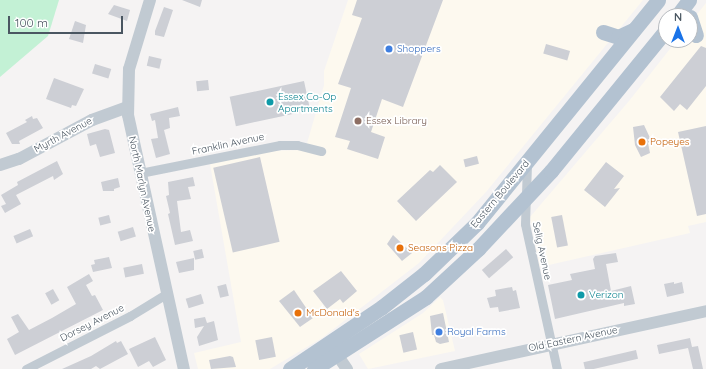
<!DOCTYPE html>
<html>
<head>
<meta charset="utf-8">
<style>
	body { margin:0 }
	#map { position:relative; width:706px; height:369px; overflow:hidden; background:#f5f3f3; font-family:Quicksand,sans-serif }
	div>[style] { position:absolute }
	.commercial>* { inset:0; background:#fdf9ef }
	.green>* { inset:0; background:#c3f1d5 }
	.building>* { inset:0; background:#cdcfd5; transform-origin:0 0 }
	.minor>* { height:9px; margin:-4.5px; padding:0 4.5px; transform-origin:4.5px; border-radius:4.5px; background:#c1cad2 }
	.tertiary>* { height:12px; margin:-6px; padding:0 6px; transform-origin:6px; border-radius:6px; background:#c1cad2 }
	.primary>* { height:15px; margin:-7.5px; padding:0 7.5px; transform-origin:7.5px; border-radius:7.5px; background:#b3c2d1 }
	.dots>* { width:11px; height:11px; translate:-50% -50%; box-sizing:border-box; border:2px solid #fff; border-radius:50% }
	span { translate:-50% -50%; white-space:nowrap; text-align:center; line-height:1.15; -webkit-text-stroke:3.5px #fff; paint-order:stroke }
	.shop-label { font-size:10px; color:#366cbe }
	.left { translate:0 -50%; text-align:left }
	.culture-label { font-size:10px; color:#0d838f }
	.education-label { font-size:10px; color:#785e54 }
	.street-label { font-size:10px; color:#4a5661 }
	.food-label { font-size:10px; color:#c56008 }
	.north { position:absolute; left:658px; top:8px; width:40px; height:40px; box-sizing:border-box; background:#fff; border:1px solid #b7bbc0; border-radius:50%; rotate:0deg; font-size:11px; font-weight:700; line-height:16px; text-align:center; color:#4a5661 }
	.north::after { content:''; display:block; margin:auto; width:14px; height:18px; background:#1a73e8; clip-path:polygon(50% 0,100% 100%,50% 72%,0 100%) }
	.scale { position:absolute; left:8px; top:16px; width:115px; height:18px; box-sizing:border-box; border:2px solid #4a5661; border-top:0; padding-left:5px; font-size:12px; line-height:14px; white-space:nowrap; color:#4a5661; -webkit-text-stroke:3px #fff; paint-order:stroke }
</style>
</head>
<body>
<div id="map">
	<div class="commercial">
		<div style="clip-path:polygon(348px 0,643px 0,486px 192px,419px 263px,322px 338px,270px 369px,198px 369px,194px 353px,241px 342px,210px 164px,265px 151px,305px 150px,324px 85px,324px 71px)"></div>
		<div style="clip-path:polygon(706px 3px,706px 222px,688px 226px,690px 233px,540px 267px,530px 217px,629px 101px,677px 40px,690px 40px,690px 23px)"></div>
		<div style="clip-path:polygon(440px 297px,443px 300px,455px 351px,368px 369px,359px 354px,423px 313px)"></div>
	</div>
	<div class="green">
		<div style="clip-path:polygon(0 0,59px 0,48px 36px,0 77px)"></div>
	</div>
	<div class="building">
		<div style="clip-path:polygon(182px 0,202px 0,200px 7px)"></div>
		<div style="clip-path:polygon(357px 0,443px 0,403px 107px,382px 99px,371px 132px,385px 137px,378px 159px,347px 149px,350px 141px,335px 137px,351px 88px,338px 84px,362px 18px,352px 15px)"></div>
		<div style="clip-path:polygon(114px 5px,130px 10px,127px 21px,108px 14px)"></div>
		<div style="clip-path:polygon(164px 7px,173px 10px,164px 37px,155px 35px,155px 31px)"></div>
		<div style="clip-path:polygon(75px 21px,86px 25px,83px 43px,69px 39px)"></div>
		<div style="left:546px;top:44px;width:25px;height:10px;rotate:16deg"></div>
		<div style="clip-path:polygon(701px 46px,706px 48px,706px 86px,687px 110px,680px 104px,674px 111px,660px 97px)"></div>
		<div style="left:149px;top:56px;width:13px;height:10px;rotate:13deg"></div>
		<div style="left:95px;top:64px;width:17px;height:10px;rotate:17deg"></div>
		<div style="clip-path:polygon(54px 78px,84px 89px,76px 106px,72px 105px,71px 108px,46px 99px)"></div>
		<div style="left:208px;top:80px;width:10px;height:12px;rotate:84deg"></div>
		<div style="left:304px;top:81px;width:30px;height:76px;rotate:78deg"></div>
		<div style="clip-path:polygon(178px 107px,180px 116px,169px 118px,170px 128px,164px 130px,170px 154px,156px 158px,151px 139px,158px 138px,155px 120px,152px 121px,150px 114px)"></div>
		<div style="clip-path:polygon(32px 116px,33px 119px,37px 118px,43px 128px,19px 141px,20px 144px,12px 144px,6px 133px,27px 122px,25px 120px)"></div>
		<div style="clip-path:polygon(644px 125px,651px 140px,648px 143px,650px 153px,641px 157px,635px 145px,633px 127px)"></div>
		<div style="clip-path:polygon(706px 126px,706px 214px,697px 216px,678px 132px)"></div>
		<div style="clip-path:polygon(105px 129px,109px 130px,115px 153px,100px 157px,96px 144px,90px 146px,87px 134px)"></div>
		<div style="left:477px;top:156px;width:8px;height:14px;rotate:76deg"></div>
		<div style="left:260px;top:157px;width:87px;height:48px;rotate:77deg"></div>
		<div style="clip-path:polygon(57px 161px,63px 174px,54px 180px,53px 176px,16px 195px,21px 204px,5px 213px,1px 206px,6px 204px,1px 195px,18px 185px,17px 182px)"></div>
		<div style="clip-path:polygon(606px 162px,624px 176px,614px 189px,620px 188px,605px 207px,584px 190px)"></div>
		<div style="clip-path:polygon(440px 165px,457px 182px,416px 221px,397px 201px,430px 170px,433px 172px)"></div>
		<div style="clip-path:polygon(193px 177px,195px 186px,188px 187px,191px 199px,177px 201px,181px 232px,190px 230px,193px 241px,175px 245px,168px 214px,170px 213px,166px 196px,169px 195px,168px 182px)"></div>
		<div style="clip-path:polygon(118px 178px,120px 187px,114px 189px,114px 191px,103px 191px,101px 182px)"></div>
		<div style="left:109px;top:215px;width:8px;height:11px;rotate:76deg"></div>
		<div style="left:562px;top:215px;width:31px;height:11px;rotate:79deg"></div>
		<div style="left:133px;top:227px;width:10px;height:16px;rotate:73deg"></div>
		<div style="left:30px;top:229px;width:8px;height:18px;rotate:67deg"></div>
		<div style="clip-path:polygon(393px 235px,412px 253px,402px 261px,387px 244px)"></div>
		<div style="left:202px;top:249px;width:9px;height:9px;rotate:77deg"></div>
		<div style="left:506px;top:249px;width:11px;height:32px;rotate:49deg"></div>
		<div style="clip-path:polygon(616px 253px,618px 262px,606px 264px,611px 291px,631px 286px,635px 304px,624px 306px,624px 303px,555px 319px,548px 285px,572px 280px,570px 274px,595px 269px,593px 259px,595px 256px)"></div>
		<div style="clip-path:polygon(109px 257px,112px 268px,93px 272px,91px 265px,95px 264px,94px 260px)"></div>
		<div style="clip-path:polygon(194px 258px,194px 270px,179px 273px,176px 262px)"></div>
		<div style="left:142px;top:264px;width:10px;height:19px;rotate:79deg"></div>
		<div style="clip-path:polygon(341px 271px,357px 291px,343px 303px,340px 299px,327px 309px,313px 291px)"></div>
		<div style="clip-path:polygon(89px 274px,93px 281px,86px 285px,92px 296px,95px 295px,103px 310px,15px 355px,7px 339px,19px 332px,11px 317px,18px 314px,29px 330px,52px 318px,76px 304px,67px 287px)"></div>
		<div style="clip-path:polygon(674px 282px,674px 284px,682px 282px,684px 293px,667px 297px,664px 284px)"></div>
		<div style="left:226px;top:284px;width:12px;height:9px;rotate:76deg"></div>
		<div style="clip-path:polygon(512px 287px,513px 291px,516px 290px,520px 308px,499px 312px,498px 307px,490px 308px,487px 298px,496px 296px,495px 290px)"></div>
		<div style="left:53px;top:289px;width:13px;height:9px;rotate:61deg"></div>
		<div style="clip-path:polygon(294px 290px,313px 318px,300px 327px,279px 301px)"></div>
		<div style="left:201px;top:294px;width:10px;height:16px;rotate:73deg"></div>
		<div style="clip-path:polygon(443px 313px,449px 342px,440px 344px,436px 342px,434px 335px,432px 335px,430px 316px)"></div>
		<div style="clip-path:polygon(205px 317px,207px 323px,214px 321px,218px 340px,199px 346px,197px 337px,204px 326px,195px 328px,194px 319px)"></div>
		<div style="left:413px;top:332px;width:18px;height:14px;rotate:77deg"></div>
		<div style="clip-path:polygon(155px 337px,166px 360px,153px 367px,149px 361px,138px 367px,129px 349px)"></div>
		<div style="left:272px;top:337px;width:20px;height:17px;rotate:79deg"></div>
		<div style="clip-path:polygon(690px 338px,692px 347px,698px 346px,703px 369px,693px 369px,688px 348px,659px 354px,657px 345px)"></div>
		<div style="clip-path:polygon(116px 341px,117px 343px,121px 341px,128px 354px,100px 369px,96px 366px,91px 369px,62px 369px,91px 356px)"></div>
		<div style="left:636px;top:350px;width:9px;height:54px;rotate:77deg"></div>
		<div style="clip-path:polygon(230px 356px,233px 357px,236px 367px,211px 369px,209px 360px)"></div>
	</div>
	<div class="minor">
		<div style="left:527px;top:164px;width:60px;rotate:91.9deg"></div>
		<div style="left:525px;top:224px;width:148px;rotate:77.6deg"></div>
		<div style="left:140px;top:173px;width:143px;rotate:-11.3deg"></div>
		<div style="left:280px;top:145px;width:17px"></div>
		<div style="left:297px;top:145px;width:25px;rotate:14deg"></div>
		<div style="left:26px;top:369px;width:117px;rotate:-27deg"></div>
		<div style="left:130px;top:316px;width:42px;rotate:-31.4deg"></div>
	</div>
	<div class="tertiary">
		<div style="left:150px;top:0;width:72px;rotate:106.9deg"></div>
		<div style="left:129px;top:69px;width:46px;rotate:91.2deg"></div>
		<div style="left:128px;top:115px;width:260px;rotate:77.6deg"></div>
		<div style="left:0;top:165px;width:20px;rotate:-18deg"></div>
		<div style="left:19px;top:159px;width:83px;rotate:-28.1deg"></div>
		<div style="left:92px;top:120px;width:38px;rotate:-20deg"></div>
		<div style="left:332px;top:347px;width:27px;rotate:56deg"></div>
		<div style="left:441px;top:369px;width:271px;rotate:-12.3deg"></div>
	</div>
	<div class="primary">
		<div style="left:677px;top:16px;width:20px;rotate:-53deg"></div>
		<div style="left:690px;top:17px;width:19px;rotate:72deg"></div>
		<div style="left:603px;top:32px;width:16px;rotate:18deg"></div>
		<div style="left:618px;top:37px;width:17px;rotate:-25deg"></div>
		<div style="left:290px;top:369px;width:111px;rotate:-34deg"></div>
		<div style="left:382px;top:307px;width:53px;rotate:-38.2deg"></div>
		<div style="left:424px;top:274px;width:74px;rotate:-43.9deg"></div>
		<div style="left:477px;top:223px;width:287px;rotate:-50.9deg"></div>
		<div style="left:314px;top:369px;width:133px;rotate:-32.7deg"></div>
		<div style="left:426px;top:297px;width:71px;rotate:-42.7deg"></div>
		<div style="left:478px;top:249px;width:107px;rotate:-46.9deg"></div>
		<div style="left:551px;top:171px;width:182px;rotate:-50.8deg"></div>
	</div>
	<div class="dots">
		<div style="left:389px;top:49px;background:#3f7fe0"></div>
		<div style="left:270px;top:102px;background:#0f9aa8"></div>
		<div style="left:358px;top:121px;background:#8d6e63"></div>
		<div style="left:642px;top:142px;background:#e8710a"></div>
		<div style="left:400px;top:248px;background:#e8710a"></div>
		<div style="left:581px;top:295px;background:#0f9aa8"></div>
		<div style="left:298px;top:313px;background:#e8710a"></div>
		<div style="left:439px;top:332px;background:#3f7fe0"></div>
	</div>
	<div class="shop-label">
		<span class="left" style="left:397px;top:49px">Shoppers</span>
		<span class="left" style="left:447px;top:332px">Royal Farms</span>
	</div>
	<div class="culture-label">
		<span class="left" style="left:278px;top:102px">Essex Co-Op<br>Apartments</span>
		<span class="left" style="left:589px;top:295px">Verizon</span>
	</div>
	<div class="education-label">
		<span class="left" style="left:366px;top:121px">Essex Library</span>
	</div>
	<div class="street-label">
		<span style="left:63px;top:135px;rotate:-28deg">Myrth Avenue</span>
		<span style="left:228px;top:144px;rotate:-12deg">Franklin Avenue</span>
		<span style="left:142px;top:184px;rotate:78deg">North Marlyn Avenue</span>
		<span style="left:500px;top:194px;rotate:-50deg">Eastern Boulevard</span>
		<span style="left:542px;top:251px;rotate:78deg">Selig Avenue</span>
		<span style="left:92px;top:323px;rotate:-27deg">Dorsey Avenue</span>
		<span style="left:573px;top:339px;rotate:-12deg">Old Eastern Avenue</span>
	</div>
	<div class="food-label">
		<span class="left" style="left:650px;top:142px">Popeyes</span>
		<span class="left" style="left:408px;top:248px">Seasons Pizza</span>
		<span class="left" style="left:306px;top:313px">McDonald's</span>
	</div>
	<div class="north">N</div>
	<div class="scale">100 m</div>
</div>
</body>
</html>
